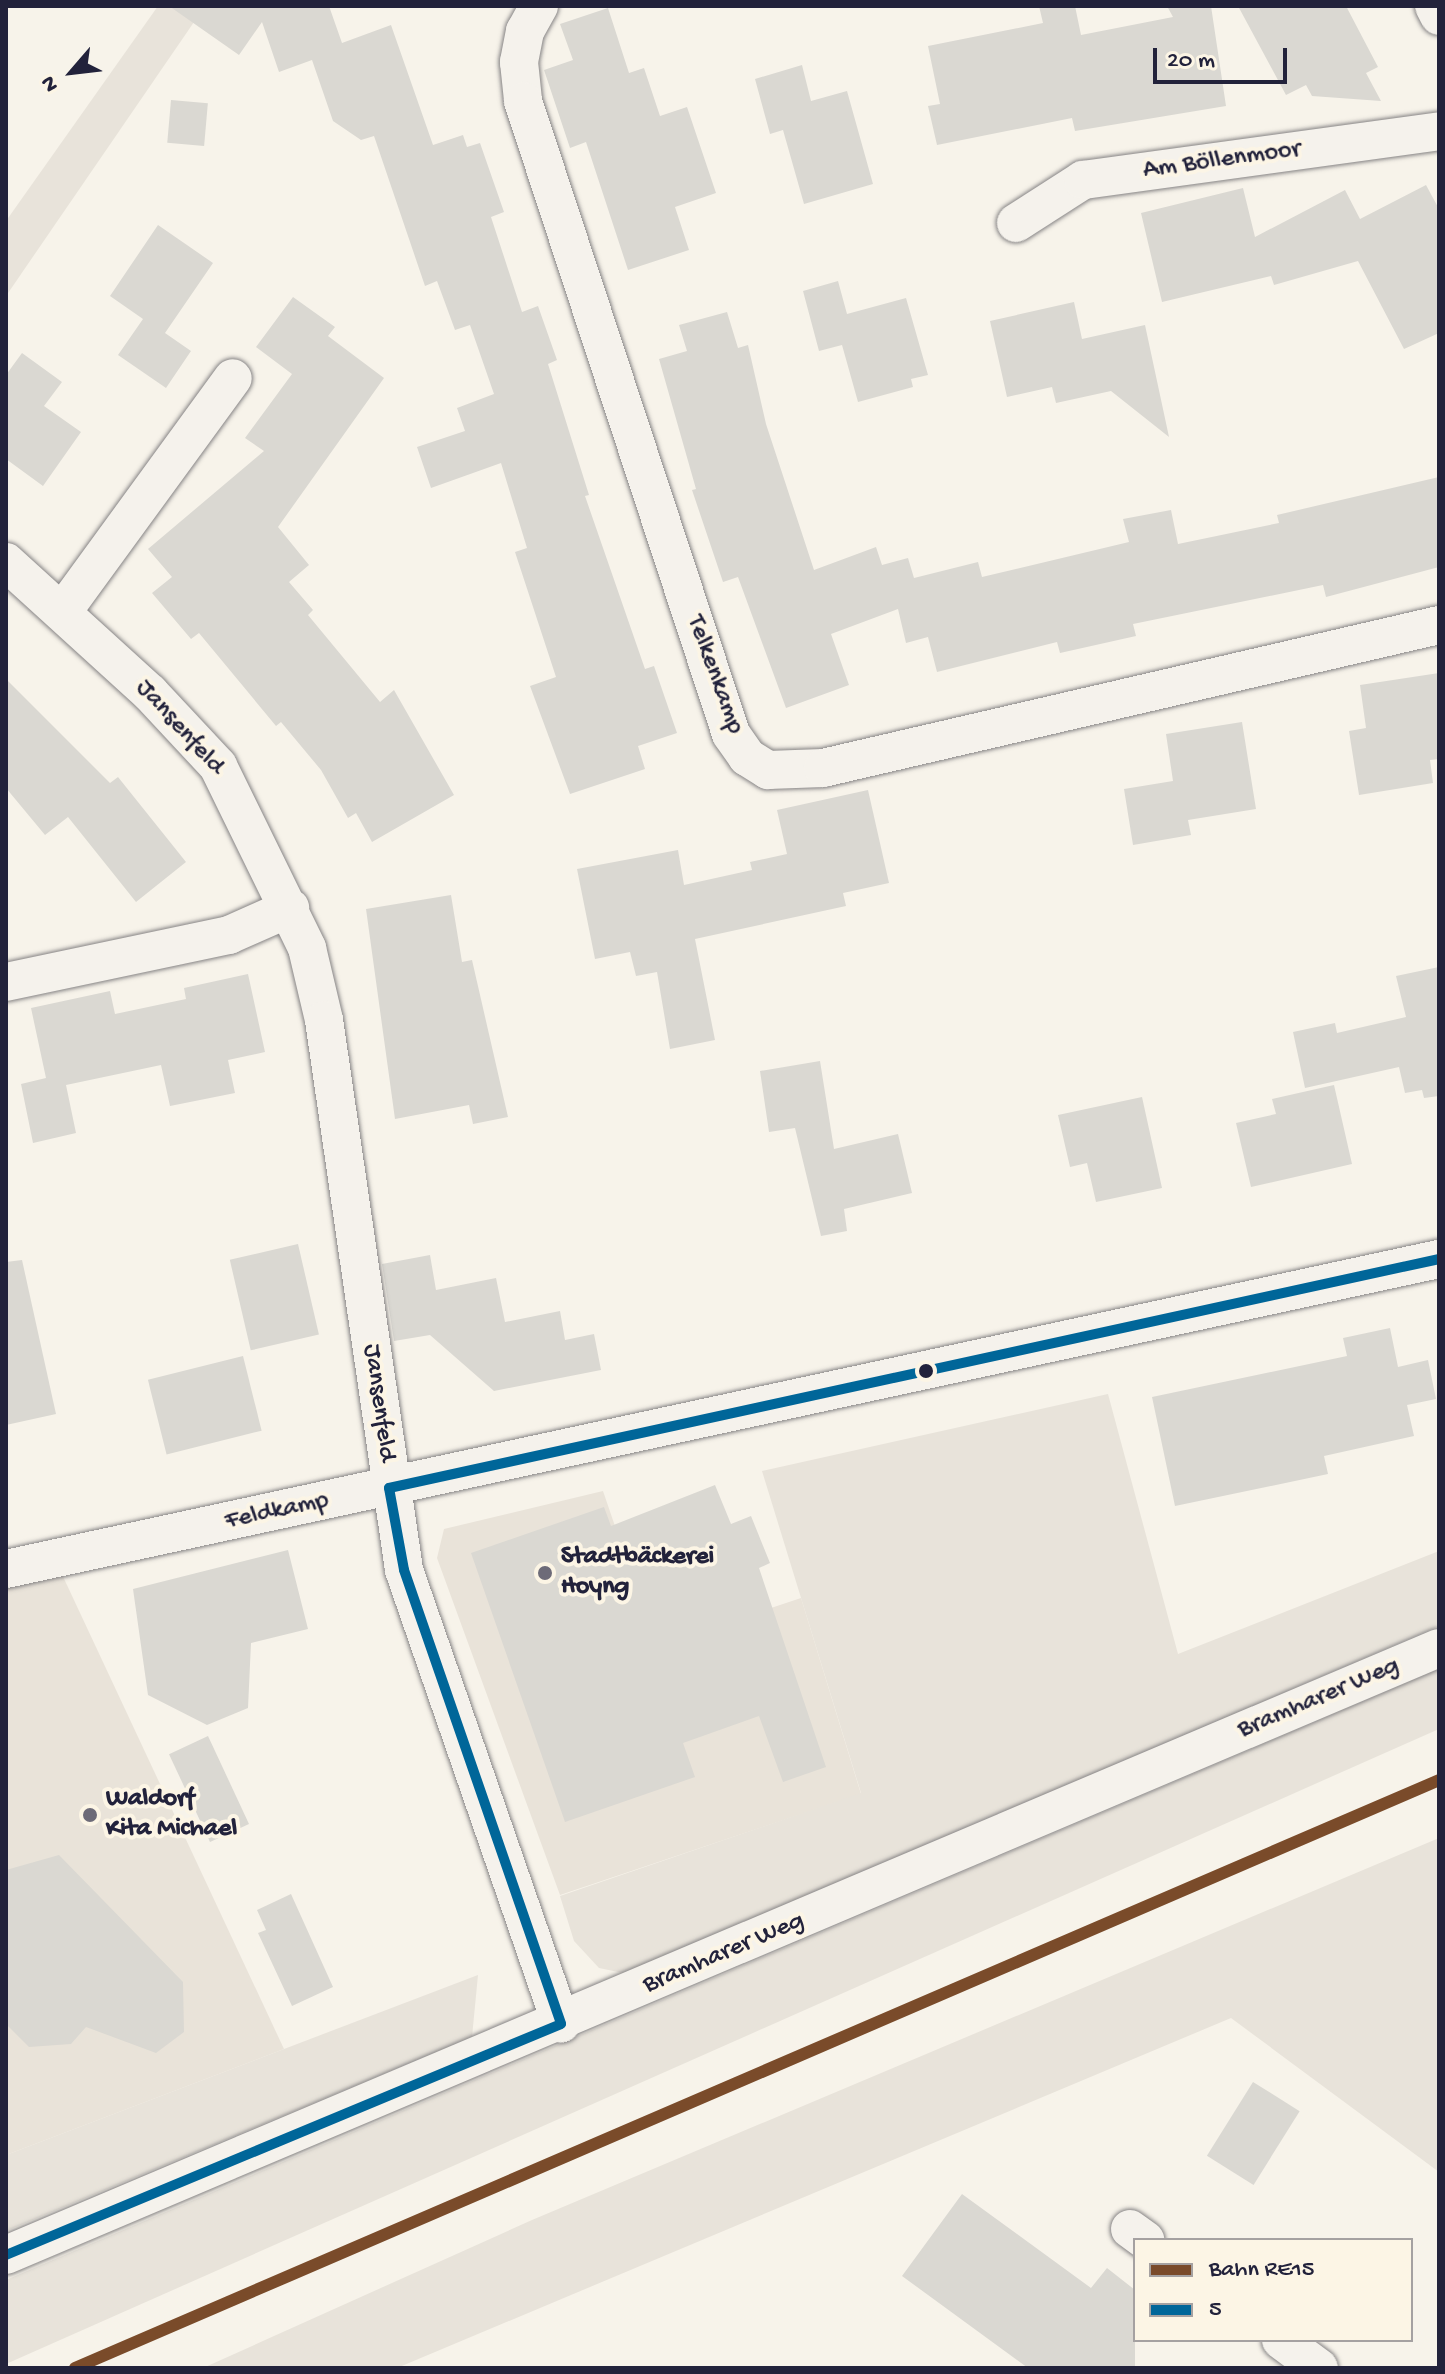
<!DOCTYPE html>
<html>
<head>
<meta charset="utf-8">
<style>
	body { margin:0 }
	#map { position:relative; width:1445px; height:2374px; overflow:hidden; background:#f7f3ea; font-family:"Gochi Hand",sans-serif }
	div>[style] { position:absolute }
	.built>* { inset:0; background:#e9e3d9 }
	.green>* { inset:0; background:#e8e3da }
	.building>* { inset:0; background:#dad8d2; transform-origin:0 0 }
	.roads { filter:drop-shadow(0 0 2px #868485) drop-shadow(0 0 2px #868485) }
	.street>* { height:38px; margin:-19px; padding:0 19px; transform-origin:19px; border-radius:19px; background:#f5f2ec }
	.bus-1>* { height:10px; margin:-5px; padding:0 5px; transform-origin:5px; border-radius:5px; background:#069 }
	.rail-1>* { height:12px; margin:-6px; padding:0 6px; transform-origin:6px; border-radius:6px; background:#7a4b2a }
	.dots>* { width:22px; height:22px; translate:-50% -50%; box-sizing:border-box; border:4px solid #fcf5e5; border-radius:50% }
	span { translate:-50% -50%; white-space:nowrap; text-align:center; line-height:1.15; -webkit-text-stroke:8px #fcf5e5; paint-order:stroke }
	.street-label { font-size:26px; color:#22223b }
	.poi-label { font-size:26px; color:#22223b; font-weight:700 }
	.left { translate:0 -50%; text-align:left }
	.frame { position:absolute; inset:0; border:8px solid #22223b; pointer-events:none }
	.legend { position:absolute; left:1133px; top:2238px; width:280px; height:104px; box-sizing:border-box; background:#fcf5e5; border:2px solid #a5a1a1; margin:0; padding:10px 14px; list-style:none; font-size:24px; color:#22223b }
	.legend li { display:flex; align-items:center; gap:16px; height:40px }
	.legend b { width:40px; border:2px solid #a5a1a1 }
	.north { position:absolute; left:32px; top:32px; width:80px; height:80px; -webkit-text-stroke:6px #fcf5e5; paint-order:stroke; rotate:242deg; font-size:22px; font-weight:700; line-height:32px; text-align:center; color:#22223b }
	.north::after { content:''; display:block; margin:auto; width:28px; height:36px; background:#22223b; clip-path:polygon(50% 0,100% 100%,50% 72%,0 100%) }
	.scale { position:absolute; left:1153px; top:48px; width:134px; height:36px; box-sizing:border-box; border:4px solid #22223b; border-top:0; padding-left:10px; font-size:24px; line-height:28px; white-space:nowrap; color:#22223b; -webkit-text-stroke:6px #fcf5e5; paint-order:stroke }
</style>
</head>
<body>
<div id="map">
	<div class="built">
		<div style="clip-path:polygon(603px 1491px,656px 1646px,801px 1598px,861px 1794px,560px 1895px,437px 1558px,444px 1529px)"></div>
		<div style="clip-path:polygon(59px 1568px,284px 2049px,6px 2155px,6px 1581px)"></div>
	</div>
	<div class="green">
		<div style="clip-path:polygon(158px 6px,205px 6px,6px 296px,6px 221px)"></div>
		<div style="clip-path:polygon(1108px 1394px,1178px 1654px,1439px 1551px,1439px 1626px,628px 1974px,599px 1968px,574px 1941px,560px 1896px,861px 1793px,762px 1471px)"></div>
		<div style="clip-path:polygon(1439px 1669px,1439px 1729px,6px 2364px,6px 2280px)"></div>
		<div style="clip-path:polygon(1439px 1838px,1439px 2172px,1231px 2018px,397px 2368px,203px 2368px,532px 2220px)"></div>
		<div style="clip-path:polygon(478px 1975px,472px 2037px,6px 2231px,6px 2155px)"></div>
	</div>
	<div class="building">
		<div style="clip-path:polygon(169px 6px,329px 6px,342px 43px,391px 25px,433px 145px,463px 135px,467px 147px,480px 143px,504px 212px,491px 217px,522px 312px,538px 306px,557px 360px,548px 364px,589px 495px,585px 496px,645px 669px,654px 666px,677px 733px,638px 746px,645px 769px,570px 794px,530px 686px,556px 677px,515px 552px,527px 548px,501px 463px,431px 488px,417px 447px,465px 431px,457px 408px,494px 394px,470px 325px,455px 330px,437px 281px,425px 286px,374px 136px,361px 140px,333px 121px,312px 60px,279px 72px,262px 22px,239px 55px)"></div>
		<div style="clip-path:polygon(1039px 6px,1075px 6px,1081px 35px,1173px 17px,1167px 6px,1211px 6px,1226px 106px,1075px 131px,1072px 118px,937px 145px,928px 106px,940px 104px,928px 46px,1043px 23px)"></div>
		<div style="clip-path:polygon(1238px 6px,1346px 6px,1378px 67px,1366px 73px,1381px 101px,1312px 96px,1306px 85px,1286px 95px)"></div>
		<div style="clip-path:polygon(608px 8px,629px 73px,644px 68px,660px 116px,687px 107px,716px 193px,675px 207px,689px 250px,628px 270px,586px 142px,570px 148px,544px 70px,573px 60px,560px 24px)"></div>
		<div style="clip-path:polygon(802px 65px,811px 101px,847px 91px,873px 184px,804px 204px,783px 130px,770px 134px,755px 79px)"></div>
		<div style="left:171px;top:100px;width:37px;height:43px;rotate:5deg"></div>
		<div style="clip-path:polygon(1426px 185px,1439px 209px,1439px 333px,1404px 349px,1358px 261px,1274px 285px,1271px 276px,1162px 302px,1141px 213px,1243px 188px,1255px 237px,1345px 190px,1360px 219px)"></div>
		<div style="clip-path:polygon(158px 225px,213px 263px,165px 333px,191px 351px,166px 388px,118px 355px,143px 319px,110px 296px)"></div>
		<div style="clip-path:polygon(838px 281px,847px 314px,906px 298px,928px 375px,911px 379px,913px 387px,858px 402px,842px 345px,819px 351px,803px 291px)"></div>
		<div style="clip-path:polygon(293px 297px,335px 327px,328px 336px,384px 378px,278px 527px,309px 565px,289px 582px,313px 610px,308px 615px,380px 702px,394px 690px,454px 795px,372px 842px,356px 813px,348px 818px,321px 770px,281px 722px,276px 726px,199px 633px,191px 639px,152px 593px,172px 577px,148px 549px,264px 451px,245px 438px,292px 374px,256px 347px)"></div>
		<div style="clip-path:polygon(1074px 302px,1082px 339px,1145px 325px,1169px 437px,1111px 391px,1056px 403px,1052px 387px,1007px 397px,990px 321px)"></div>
		<div style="clip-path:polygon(727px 312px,738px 348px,748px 345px,766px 424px,814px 570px,876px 547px,882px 565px,908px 558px,914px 578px,978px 562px,982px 577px,1129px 542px,1123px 519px,1171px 510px,1178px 544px,1279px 523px,1277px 515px,1439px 477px,1439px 567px,1326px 597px,1323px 585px,1133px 624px,1136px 636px,1060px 653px,1057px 642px,937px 672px,928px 637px,906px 643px,898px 609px,831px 634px,849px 685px,786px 708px,738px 577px,723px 582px,692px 490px,696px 489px,659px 359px,687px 351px,679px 325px)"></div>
		<div style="clip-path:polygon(22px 353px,62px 382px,44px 406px,81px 432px,43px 486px,6px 459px,6px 375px)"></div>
		<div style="clip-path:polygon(1439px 673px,1439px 759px,1430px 760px,1433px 783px,1359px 795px,1349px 731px,1366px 728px,1360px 685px)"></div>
		<div style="clip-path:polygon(6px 679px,110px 783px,118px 777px,186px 862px,136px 902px,68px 817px,45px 835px,6px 788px)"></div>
		<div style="clip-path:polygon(1242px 722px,1256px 809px,1188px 820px,1191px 835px,1133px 845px,1124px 789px,1173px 781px,1166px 734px)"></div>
		<div style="clip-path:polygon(868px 790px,889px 883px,843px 893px,846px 906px,695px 939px,715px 1040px,670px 1049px,657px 972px,636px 976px,630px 952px,595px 959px,577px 869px,678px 850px,684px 885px,752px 870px,750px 862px,787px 854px,777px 810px)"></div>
		<div style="clip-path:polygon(451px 895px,462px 962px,472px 960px,508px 1117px,473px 1124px,469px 1105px,395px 1119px,366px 909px)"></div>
		<div style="clip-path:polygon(1439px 967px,1439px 1096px,1424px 1098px,1422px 1090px,1405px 1093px,1399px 1067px,1305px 1088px,1293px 1032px,1335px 1023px,1337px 1033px,1406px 1017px,1396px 976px)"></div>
		<div style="clip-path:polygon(248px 974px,265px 1052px,228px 1060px,235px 1093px,170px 1106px,161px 1065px,66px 1085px,76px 1133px,33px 1143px,21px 1084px,46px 1078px,31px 1008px,110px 991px,115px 1014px,186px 999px,184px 988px)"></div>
		<div style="clip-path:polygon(820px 1061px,834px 1149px,898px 1134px,912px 1193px,844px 1209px,847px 1231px,821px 1236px,795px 1128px,769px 1132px,760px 1071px)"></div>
		<div style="clip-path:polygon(1334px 1085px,1352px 1164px,1251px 1187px,1236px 1123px,1276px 1114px,1272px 1099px)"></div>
		<div style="clip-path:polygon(1142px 1097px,1162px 1188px,1096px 1202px,1087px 1163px,1070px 1167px,1058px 1115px)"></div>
		<div style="left:298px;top:1244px;width:93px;height:70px;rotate:77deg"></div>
		<div style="clip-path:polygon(430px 1255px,436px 1290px,496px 1278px,505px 1322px,560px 1311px,565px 1340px,594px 1334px,601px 1370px,494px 1391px,430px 1335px,394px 1341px,382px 1264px)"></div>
		<div style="clip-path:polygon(22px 1260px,56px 1414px,6px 1425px,6px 1262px)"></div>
		<div style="clip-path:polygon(1390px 1328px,1398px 1367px,1428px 1360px,1436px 1399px,1407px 1405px,1414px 1436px,1324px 1456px,1328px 1474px,1175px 1506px,1152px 1397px,1347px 1356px,1343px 1338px)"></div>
		<div style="left:243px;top:1356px;width:77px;height:98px;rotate:76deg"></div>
		<div style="clip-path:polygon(715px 1485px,731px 1524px,751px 1516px,770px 1563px,759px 1568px,826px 1767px,783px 1782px,759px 1716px,683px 1743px,695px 1777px,565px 1822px,471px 1553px,604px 1507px,611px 1526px)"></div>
		<div style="clip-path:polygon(288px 1550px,308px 1629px,251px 1643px,248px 1708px,207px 1725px,148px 1695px,133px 1589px)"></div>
		<div style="left:208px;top:1736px;width:97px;height:43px;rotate:65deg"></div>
		<div style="clip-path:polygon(59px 1855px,183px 1982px,184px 2032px,156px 2053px,86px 2027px,71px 2044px,29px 2047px,6px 2024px,6px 1870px)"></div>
		<div style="clip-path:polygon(291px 1894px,333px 1987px,292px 2006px,258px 1933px,266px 1930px,257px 1910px)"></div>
		<div style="left:1253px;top:2082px;width:55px;height:87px;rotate:32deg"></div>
		<div style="clip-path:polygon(962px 2194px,1091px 2288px,1107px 2268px,1135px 2290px,1135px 2368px,1028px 2368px,902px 2276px)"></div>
	</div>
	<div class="roads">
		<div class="street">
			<div style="left:539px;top:6px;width:29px;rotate:119deg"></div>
			<div style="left:525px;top:31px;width:32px;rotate:101deg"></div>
			<div style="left:519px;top:62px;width:39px;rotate:84deg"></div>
			<div style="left:523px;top:101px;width:666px;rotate:71.81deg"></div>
			<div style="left:731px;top:734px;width:28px;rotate:55deg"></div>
			<div style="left:747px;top:757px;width:25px;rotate:32deg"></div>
			<div style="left:768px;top:770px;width:55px;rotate:-2.1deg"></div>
			<div style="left:823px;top:768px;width:632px;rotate:-13.07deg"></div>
			<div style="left:1434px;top:6px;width:11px;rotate:63deg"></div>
			<div style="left:1016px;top:223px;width:80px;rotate:-32.7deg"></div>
			<div style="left:1083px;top:180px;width:359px;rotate:-7.8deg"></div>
			<div style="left:6px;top:562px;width:195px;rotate:42.3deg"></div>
			<div style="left:150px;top:693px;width:100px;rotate:47deg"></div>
			<div style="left:218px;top:766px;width:203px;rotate:63.9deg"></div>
			<div style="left:307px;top:948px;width:74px;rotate:76.7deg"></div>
			<div style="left:324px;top:1020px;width:556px;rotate:81.72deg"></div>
			<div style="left:404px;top:1570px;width:480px;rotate:70.9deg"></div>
			<div style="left:63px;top:611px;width:288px;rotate:-53.9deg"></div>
			<div style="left:6px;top:982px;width:228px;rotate:-11.9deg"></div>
			<div style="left:229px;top:935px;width:67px;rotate:-23.9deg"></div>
			<div style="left:6px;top:1569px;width:1466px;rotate:-12.21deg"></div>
			<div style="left:1130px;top:2229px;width:19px;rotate:36deg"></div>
			<div style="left:6px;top:2255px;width:1556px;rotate:-22.96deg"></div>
			<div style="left:1281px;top:2340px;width:47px;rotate:36.4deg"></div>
		</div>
	</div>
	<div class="bus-1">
		<div style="left:389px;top:1488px;width:1075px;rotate:-12.3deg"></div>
		<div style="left:389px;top:1488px;width:83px;rotate:79.6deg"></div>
		<div style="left:404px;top:1570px;width:480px;rotate:70.9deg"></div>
		<div style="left:6px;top:2255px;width:601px;rotate:-22.6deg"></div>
	</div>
	<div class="rail-1">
		<div style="left:75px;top:2368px;width:1485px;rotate:-23.32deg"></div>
	</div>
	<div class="dots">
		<div style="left:926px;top:1371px;background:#22223b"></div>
		<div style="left:545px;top:1573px;background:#6d6b78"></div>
		<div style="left:90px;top:1815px;background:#6d6b78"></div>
	</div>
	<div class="street-label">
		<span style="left:1222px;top:161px;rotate:-8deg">Am Böllenmoor</span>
		<span style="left:714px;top:675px;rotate:70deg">Telkenkamp</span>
		<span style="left:179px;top:728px;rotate:48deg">Jansenfeld</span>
		<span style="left:378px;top:1403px;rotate:82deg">Jansenfeld</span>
		<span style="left:277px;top:1512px;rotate:-12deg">Feldkamp</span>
		<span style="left:1319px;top:1699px;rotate:-23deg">Bramharer Weg</span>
		<span style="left:724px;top:1954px;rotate:-23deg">Bramharer Weg</span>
	</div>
	<div class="poi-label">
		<span class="left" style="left:561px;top:1573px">Stadtbäckerei<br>Hoyng</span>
		<span class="left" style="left:106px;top:1815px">Waldorf<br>Kita Michael</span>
	</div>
	<div class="frame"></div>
	<ul class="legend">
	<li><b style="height:10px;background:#7a4b2a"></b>Bahn RE15</li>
	<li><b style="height:10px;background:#069"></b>5</li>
	</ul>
	<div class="north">N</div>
	<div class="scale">20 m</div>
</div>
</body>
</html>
